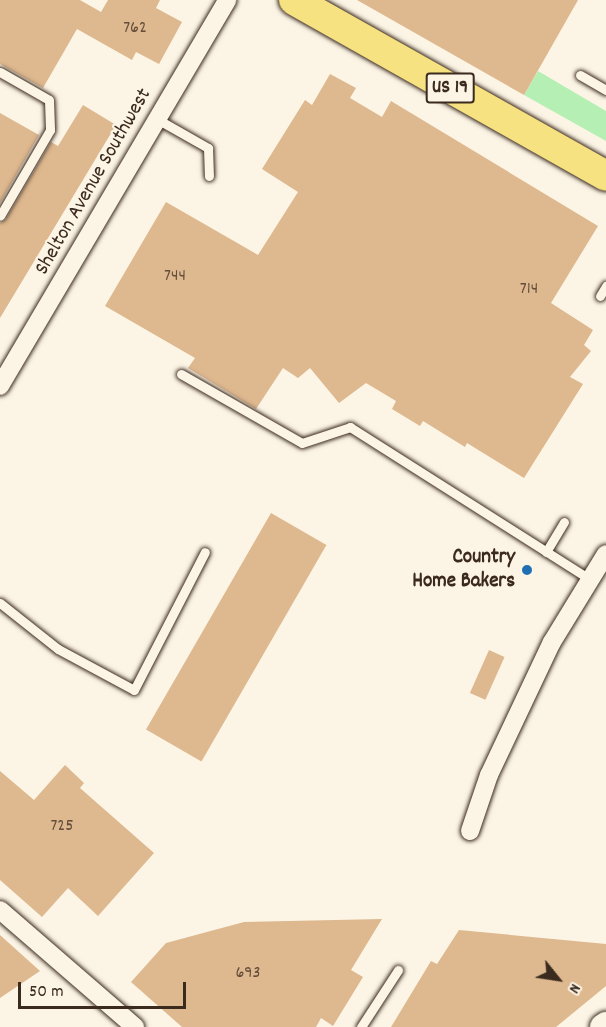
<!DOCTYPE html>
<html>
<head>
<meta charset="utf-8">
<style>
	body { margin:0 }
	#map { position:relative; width:606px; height:1027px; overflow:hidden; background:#fcf5e5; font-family:Dekko,sans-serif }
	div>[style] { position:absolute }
	.green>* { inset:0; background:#b5efb4 }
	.building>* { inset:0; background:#deb88f; transform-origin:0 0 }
	.roads { filter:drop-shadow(0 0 2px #3b2a1e) drop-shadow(0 0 2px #3b2a1e) }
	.service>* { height:9px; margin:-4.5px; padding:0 4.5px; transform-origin:4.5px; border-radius:4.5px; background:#fcf5e5 }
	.minor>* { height:18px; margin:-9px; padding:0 9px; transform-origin:9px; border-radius:9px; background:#fcf5e5 }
	.secondary>* { height:26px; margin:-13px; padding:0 13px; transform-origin:13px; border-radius:13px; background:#fcf5e5 }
	.primary>* { height:30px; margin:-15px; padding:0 15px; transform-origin:15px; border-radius:15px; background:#f7e281 }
	.dots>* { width:16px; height:16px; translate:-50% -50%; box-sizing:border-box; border:3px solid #fcf5e5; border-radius:50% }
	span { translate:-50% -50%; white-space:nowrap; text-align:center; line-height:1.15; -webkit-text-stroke:4.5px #fcf5e5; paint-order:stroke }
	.number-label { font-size:18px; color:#644e3a }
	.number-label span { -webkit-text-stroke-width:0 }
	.shield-label span { padding:2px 4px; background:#fcf5e5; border:2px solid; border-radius:4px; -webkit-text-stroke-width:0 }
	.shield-label { font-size:20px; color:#3b2a1e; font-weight:700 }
	.street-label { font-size:21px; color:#3b2a1e }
	.poi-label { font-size:21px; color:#3b2a1e; font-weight:700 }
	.right { translate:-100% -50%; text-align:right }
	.north { position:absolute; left:528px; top:949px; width:60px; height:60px; -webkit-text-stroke:4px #fcf5e5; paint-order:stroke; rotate:120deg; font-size:16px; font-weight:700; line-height:24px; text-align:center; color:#3b2a1e }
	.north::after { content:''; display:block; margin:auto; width:21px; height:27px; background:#3b2a1e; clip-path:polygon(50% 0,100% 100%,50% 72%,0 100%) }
	.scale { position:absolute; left:18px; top:982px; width:168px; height:27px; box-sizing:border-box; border:3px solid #3b2a1e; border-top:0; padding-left:8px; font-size:18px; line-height:21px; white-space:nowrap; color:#3b2a1e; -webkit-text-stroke:4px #fcf5e5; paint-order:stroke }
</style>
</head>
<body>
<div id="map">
	<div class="green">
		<div style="clip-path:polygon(538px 71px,606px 111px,606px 141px,524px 95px)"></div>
	</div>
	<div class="building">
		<div style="clip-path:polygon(0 0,80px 0,101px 12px,108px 0,160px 0,156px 8px,182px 22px,159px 64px,136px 52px,132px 60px,77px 29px,43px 88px,0 64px)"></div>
		<div style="clip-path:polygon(357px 0,578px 0,524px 95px)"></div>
		<div style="clip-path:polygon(330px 74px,356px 88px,350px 98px,382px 117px,391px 101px,598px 226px,551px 303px,593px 330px,584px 345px,591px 351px,570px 377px,583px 384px,524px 478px,467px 443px,465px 447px,423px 421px,420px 426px,392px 409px,396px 401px,366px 383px,339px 403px,310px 368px,298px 378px,283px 368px,256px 409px,188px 368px,195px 358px,105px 306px,166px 202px,258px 255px,298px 192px,262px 169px,305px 100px,312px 105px)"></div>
		<div style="clip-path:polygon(83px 105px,116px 125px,0 318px,0 223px,6px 219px,51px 142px,58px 146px)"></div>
		<div style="clip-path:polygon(0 113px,39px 135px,0 203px)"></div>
		<div style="left:271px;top:513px;width:64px;height:250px;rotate:30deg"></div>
		<div style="left:489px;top:650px;width:17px;height:47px;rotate:24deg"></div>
		<div style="clip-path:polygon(65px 765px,84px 783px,80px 788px,154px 853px,98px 916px,68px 888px,42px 917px,0 880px,0 771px,34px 800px)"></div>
		<div style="clip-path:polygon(382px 919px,351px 970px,363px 977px,333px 1026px,321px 1018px,316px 1027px,182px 1027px,131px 982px,166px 943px,244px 922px)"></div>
		<div style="clip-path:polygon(459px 930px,606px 944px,606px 986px,556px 1027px,391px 1027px,431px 961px,437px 964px)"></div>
		<div style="clip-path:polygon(0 935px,40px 971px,0 998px)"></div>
	</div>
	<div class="roads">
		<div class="service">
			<div style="left:0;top:72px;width:56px;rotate:29.7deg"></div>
			<div style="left:49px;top:100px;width:30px;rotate:88deg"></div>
			<div style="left:50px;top:130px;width:99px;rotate:120.2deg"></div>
			<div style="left:580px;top:75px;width:30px;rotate:30deg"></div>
			<div style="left:157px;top:119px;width:59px;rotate:29.6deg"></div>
			<div style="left:208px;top:148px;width:28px;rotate:88deg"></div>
			<div style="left:600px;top:296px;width:12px;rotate:-59deg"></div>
			<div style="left:181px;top:374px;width:139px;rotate:29.7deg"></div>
			<div style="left:302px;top:443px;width:51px;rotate:-18.4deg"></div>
			<div style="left:350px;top:427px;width:285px;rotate:32.4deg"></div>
			<div style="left:546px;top:552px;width:35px;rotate:-59deg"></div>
			<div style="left:0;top:603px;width:74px;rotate:38.4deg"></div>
			<div style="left:58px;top:649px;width:86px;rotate:28.3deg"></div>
			<div style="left:134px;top:690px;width:155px;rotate:-62.8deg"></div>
			<div style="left:361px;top:1027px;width:68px;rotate:-57deg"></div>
		</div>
		<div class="minor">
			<div style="left:0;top:386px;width:448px;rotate:-59.5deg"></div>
			<div style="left:470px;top:831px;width:59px;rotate:-71.3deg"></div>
			<div style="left:489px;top:775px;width:147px;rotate:-64.7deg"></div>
			<div style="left:552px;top:642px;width:103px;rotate:-58.5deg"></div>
			<div style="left:0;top:910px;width:179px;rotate:40.9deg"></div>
		</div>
		<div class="secondary">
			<div style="left:603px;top:1027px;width:4px;rotate:-34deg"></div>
		</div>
		<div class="primary">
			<div style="left:294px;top:0;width:358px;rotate:29.4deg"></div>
		</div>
	</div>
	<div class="dots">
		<div style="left:527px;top:570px;background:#1f6fb2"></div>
	</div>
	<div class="number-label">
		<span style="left:135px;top:29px">762</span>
		<span style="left:175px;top:277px">744</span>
		<span style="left:529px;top:290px">714</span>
		<span style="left:62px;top:827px">725</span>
		<span style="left:248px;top:974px">693</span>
	</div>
	<div class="shield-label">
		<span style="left:450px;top:88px">US 19</span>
	</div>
	<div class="street-label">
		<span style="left:94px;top:182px;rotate:-60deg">Shelton Avenue Southwest</span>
	</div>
	<div class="poi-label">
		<span class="right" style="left:515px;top:570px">Country<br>Home Bakers</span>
	</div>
	<div class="north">N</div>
	<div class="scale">50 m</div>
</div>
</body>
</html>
